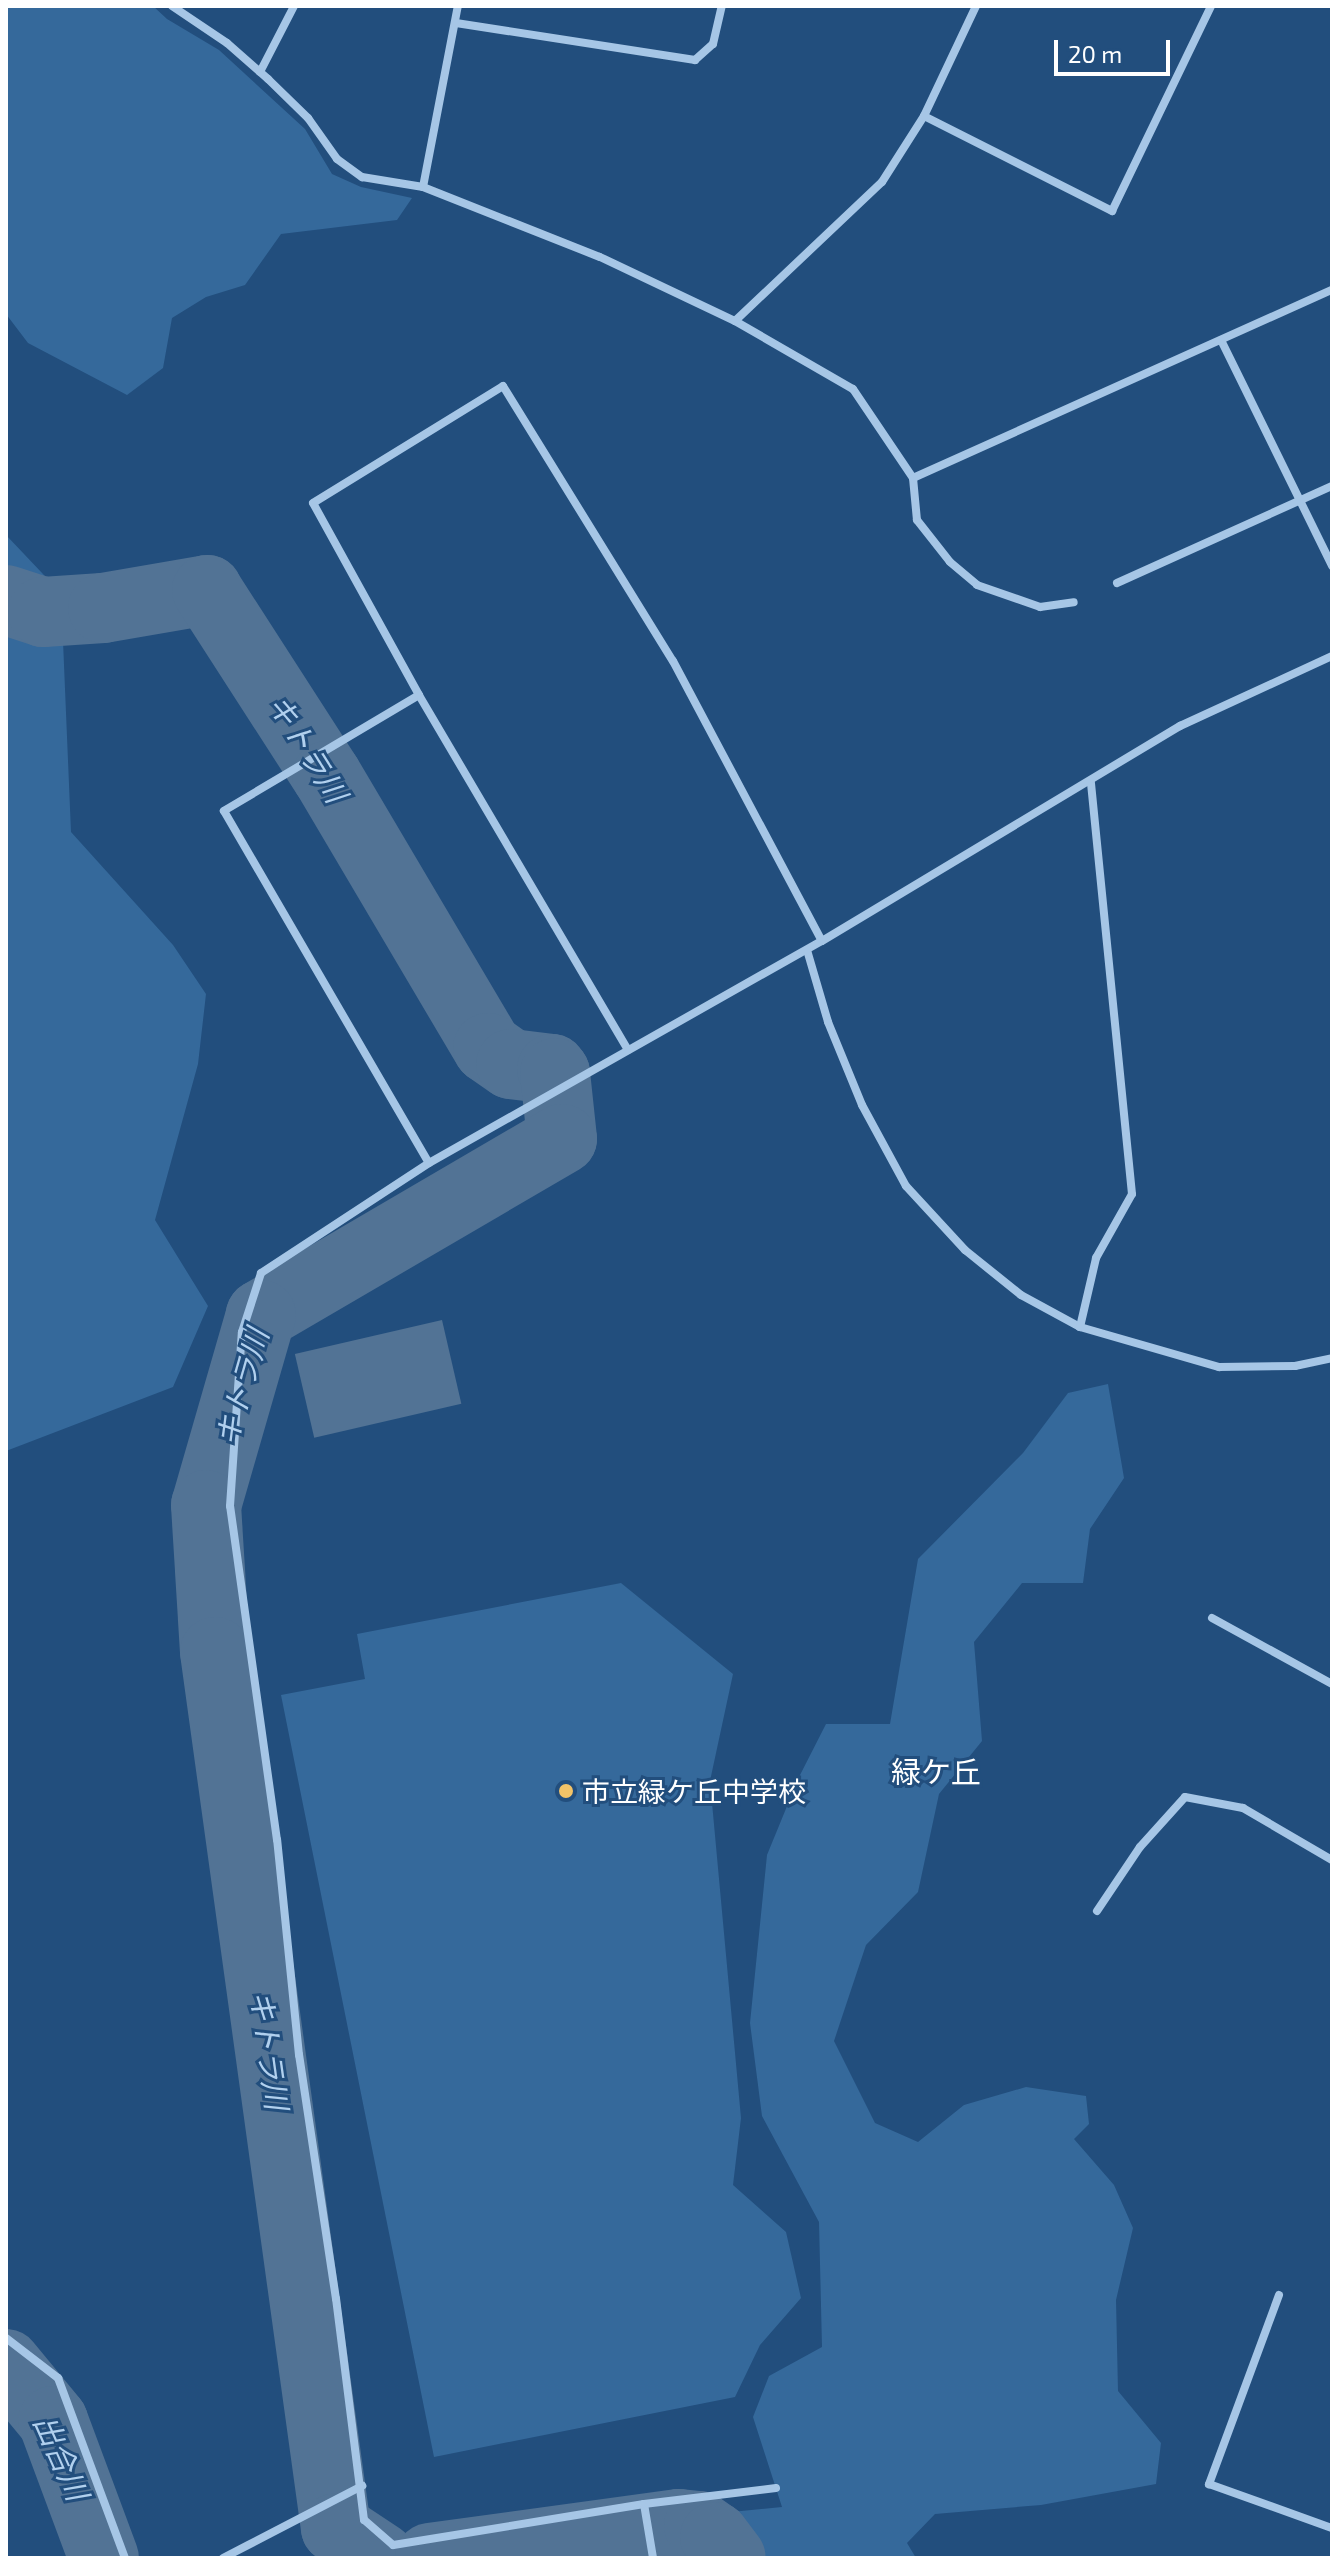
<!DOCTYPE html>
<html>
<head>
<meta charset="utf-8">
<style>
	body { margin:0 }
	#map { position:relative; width:1338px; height:2564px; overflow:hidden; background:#224e7d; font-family:"Exo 2","Noto Sans JP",sans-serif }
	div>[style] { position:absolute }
	.green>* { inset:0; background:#35699b }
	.water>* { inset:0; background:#527395; transform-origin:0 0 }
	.river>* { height:70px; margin:-35px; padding:0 35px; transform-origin:35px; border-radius:35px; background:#527395 }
	.street>* { height:8px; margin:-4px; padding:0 4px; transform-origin:4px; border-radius:4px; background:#a6c6e6 }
	.dots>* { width:22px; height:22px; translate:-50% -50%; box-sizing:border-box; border:4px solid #224e7d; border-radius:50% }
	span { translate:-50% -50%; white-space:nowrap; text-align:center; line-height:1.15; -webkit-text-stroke:6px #224e7d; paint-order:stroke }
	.poi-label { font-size:28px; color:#fff }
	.left { translate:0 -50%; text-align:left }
	.water-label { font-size:30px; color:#b1d0ee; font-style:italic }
	.neighbourhood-label { font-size:30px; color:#fff }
	.frame { position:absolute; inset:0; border:8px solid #fff; pointer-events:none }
	.scale { position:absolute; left:1054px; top:40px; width:116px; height:36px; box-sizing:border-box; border:4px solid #fff; border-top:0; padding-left:10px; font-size:24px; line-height:28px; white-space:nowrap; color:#fff; -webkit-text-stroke:6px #224e7d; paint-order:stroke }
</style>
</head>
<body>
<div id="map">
	<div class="green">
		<div style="clip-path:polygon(6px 6px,153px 6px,167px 19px,219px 50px,305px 129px,332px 174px,361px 187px,412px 198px,397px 220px,281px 234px,245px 285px,206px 297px,172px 318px,163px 368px,127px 395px,28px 343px,6px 314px)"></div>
		<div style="clip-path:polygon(6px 535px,61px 593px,71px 832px,173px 945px,206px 994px,198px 1064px,155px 1220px,208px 1306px,173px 1387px,6px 1451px)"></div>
		<div style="clip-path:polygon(1108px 1384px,1124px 1478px,1090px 1529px,1083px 1583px,1022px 1583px,974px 1642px,982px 1741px,939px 1794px,918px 1892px,866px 1945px,834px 2041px,875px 2123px,918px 2142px,964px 2105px,1026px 2087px,1086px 2096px,1089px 2124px,1074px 2139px,1114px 2185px,1133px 2228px,1116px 2300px,1118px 2391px,1161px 2443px,1156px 2484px,1041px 2505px,935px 2514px,907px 2543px,916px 2558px,750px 2558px,731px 2512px,782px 2507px,753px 2417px,769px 2376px,822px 2347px,819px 2222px,762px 2116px,750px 2023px,767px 1855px,799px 1777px,826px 1724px,890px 1724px,918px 1559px,1023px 1453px,1068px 1393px)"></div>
		<div style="clip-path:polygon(621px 1583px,733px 1674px,710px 1781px,741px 2118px,733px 2185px,786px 2232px,801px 2298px,760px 2345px,735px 2397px,434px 2457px,281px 1695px,365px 1679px,357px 1634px)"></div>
	</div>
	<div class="water">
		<div style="left:442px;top:1320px;width:86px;height:151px;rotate:77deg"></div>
	</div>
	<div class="river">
		<div style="left:6px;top:600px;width:39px;rotate:18deg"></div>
		<div style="left:43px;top:612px;width:60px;rotate:-3.8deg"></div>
		<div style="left:103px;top:608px;width:106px;rotate:-9.8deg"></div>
		<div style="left:207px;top:590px;width:221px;rotate:57.2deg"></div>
		<div style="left:327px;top:776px;width:316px;rotate:59.4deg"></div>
		<div style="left:488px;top:1048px;width:28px;rotate:35deg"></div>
		<div style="left:511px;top:1064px;width:41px;rotate:7deg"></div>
		<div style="left:552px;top:1069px;width:5px;rotate:53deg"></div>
		<div style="left:555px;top:1073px;width:66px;rotate:83.9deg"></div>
		<div style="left:562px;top:1139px;width:349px;rotate:149.7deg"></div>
		<div style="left:261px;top:1315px;width:198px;rotate:106.1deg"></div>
		<div style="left:206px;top:1505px;width:147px;rotate:86.5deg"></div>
		<div style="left:215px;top:1652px;width:884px;rotate:82.14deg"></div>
		<div style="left:336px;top:2528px;width:54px;rotate:33.7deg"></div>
		<div style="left:6px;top:2364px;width:74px;rotate:50.5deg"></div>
		<div style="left:53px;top:2421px;width:146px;rotate:69.6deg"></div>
		<div style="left:430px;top:2558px;width:251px;rotate:-7.8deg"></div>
		<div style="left:679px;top:2524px;width:20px;rotate:6deg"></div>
		<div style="left:699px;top:2526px;width:19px;rotate:35deg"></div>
		<div style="left:715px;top:2537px;width:26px;rotate:53deg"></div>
	</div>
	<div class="street">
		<div style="left:172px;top:6px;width:66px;rotate:33.9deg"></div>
		<div style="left:227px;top:43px;width:55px;rotate:41.3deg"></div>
		<div style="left:268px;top:79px;width:56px;rotate:44.3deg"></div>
		<div style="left:308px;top:118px;width:50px;rotate:54.7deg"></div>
		<div style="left:337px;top:159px;width:31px;rotate:36deg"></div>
		<div style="left:362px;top:177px;width:62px;rotate:9.3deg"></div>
		<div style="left:423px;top:187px;width:190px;rotate:21.6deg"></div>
		<div style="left:600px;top:257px;width:149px;rotate:25.4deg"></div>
		<div style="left:735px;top:321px;width:136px;rotate:30deg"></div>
		<div style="left:853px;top:389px;width:107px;rotate:56deg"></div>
		<div style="left:913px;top:478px;width:42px;rotate:84.6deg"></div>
		<div style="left:917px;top:520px;width:53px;rotate:51.8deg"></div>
		<div style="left:950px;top:562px;width:35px;rotate:40deg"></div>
		<div style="left:977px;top:585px;width:67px;rotate:19.2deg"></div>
		<div style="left:1040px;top:607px;width:34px;rotate:-8deg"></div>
		<div style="left:456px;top:23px;width:242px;rotate:8.8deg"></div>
		<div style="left:695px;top:60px;width:24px;rotate:-42deg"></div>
		<div style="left:713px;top:44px;width:39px;rotate:-77deg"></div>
		<div style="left:260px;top:72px;width:74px;rotate:-62.7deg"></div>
		<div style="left:924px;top:116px;width:211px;rotate:26.8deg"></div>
		<div style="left:1112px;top:211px;width:228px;rotate:-64.2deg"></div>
		<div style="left:423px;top:187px;width:184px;rotate:-79.1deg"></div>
		<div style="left:735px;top:321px;width:202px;rotate:-43.4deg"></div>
		<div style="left:882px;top:182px;width:78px;rotate:-57.5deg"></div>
		<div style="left:924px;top:116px;width:122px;rotate:-64.7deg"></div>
		<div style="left:1221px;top:340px;width:252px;rotate:63.8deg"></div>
		<div style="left:913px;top:478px;width:459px;rotate:-24.2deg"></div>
		<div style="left:1117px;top:583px;width:236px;rotate:-24.3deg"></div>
		<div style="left:419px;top:695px;width:227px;rotate:149.3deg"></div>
		<div style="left:224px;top:811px;width:407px;rotate:59.8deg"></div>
		<div style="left:807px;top:950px;width:75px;rotate:73.7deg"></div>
		<div style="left:828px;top:1022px;width:90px;rotate:67.7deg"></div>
		<div style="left:862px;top:1105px;width:92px;rotate:61.5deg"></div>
		<div style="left:906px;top:1186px;width:87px;rotate:47.3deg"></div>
		<div style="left:965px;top:1250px;width:72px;rotate:38.8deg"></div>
		<div style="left:1021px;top:1295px;width:67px;rotate:28.5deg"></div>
		<div style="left:1080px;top:1327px;width:145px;rotate:16.1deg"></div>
		<div style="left:1219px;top:1367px;width:76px;rotate:-0.8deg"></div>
		<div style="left:1295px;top:1366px;width:38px;rotate:-12deg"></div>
		<div style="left:628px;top:1050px;width:412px;rotate:-120.5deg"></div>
		<div style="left:419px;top:695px;width:219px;rotate:-118.9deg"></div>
		<div style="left:313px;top:503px;width:223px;rotate:-31.6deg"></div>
		<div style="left:503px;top:386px;width:323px;rotate:58.3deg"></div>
		<div style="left:673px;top:661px;width:317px;rotate:62deg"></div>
		<div style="left:1080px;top:1327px;width:71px;rotate:-76.9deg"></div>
		<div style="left:1096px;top:1258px;width:73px;rotate:-60.6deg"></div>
		<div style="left:1132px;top:1194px;width:414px;rotate:-95.7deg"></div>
		<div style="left:1212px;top:1618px;width:137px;rotate:28.8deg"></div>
		<div style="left:1097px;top:1911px;width:77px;rotate:-56.1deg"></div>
		<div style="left:1140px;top:1847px;width:67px;rotate:-48deg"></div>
		<div style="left:1185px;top:1797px;width:59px;rotate:10.7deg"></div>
		<div style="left:1243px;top:1808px;width:103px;rotate:30.3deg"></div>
		<div style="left:1279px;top:2295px;width:202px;rotate:110.3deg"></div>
		<div style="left:1209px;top:2484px;width:131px;rotate:19.7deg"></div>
		<div style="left:6px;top:2338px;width:66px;rotate:37.6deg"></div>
		<div style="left:58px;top:2378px;width:192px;rotate:69.6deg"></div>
		<div style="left:776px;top:2488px;width:133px;rotate:173.1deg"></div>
		<div style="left:644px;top:2504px;width:254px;rotate:170.7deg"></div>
		<div style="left:393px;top:2545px;width:38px;rotate:-139deg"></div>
		<div style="left:364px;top:2520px;width:223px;rotate:-97.2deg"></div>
		<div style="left:336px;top:2299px;width:247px;rotate:-98.6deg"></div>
		<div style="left:299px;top:2055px;width:216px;rotate:-95.8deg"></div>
		<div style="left:277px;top:1840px;width:337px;rotate:-98deg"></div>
		<div style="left:230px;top:1506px;width:174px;rotate:-86.1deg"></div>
		<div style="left:242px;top:1332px;width:62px;rotate:-72.1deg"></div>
		<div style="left:261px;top:1273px;width:201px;rotate:-33.2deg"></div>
		<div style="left:429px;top:1163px;width:451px;rotate:-29.5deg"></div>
		<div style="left:822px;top:941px;width:418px;rotate:-31deg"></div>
		<div style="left:1180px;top:726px;width:167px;rotate:-24.7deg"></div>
		<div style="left:644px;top:2504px;width:55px;rotate:80.5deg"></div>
		<div style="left:223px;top:2558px;width:157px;rotate:-27.4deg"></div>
	</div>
	<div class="dots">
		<div style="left:566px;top:1791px;background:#f2c368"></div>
	</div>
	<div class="poi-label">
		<span class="left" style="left:582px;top:1791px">市立緑ケ丘中学校</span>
	</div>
	<div class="water-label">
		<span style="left:308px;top:748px;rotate:58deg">キトラ川</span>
		<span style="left:241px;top:1387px;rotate:-74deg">キトラ川</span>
		<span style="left:270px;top:2050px;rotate:82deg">キトラ川</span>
		<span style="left:62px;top:2457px;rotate:66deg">出合川</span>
	</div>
	<div class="neighbourhood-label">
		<span style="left:936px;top:1771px">緑ケ丘</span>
	</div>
	<div class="frame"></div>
	<div class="scale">20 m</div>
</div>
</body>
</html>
